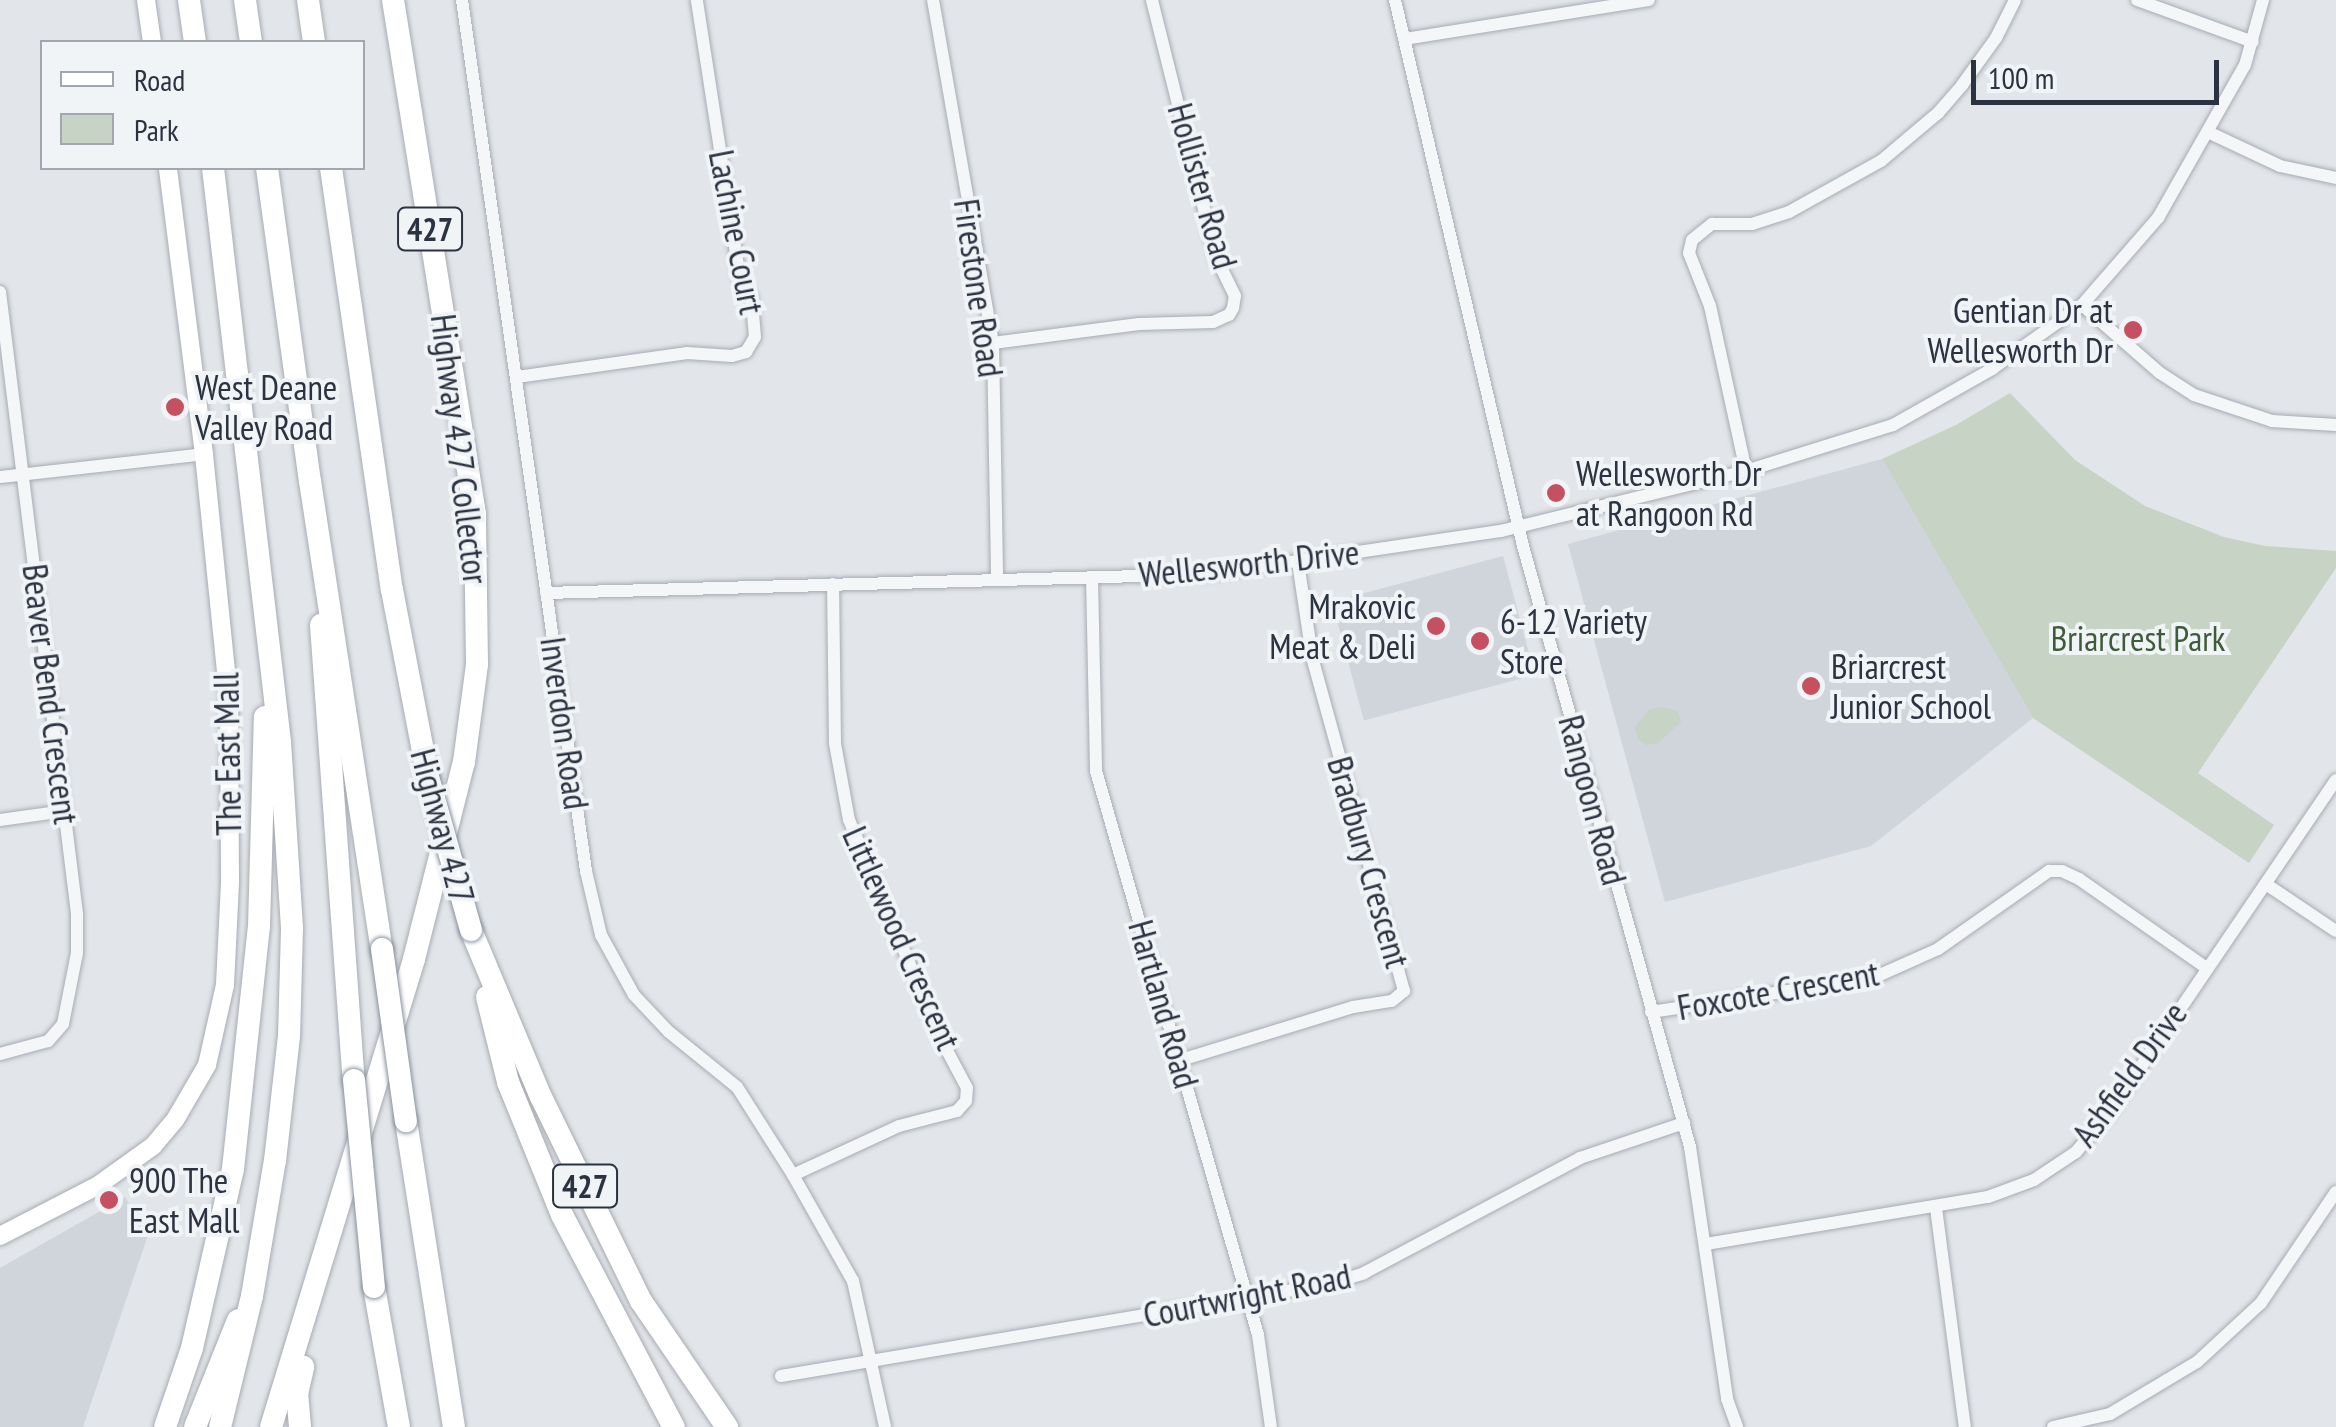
<!DOCTYPE html>
<html>
<head>
<meta charset="utf-8">
<style>
	body { margin:0 }
	#map { position:relative; width:2336px; height:1427px; overflow:hidden; background:#e2e5e9; font-family:"PT Sans Narrow",sans-serif }
	div>[style] { position:absolute }
	.built>* { inset:0; background:#d0d4db; transform-origin:0 0 }
	.green>* { inset:0; background:#c7d3c4 }
	.roads { filter:drop-shadow(0 0 2px #a7acb3) drop-shadow(0 0 2px #a7acb3) }
	.minor>* { height:12px; margin:-6px; padding:0 6px; transform-origin:6px; border-radius:6px; background:#f4f6f8 }
	.secondary>* { height:18px; margin:-9px; padding:0 9px; transform-origin:9px; border-radius:9px; background:#fff }
	.motorway>* { height:22px; margin:-11px; padding:0 11px; transform-origin:11px; border-radius:11px; background:#fff }
	.bridges { filter:drop-shadow(0 0 2px #8a929f) drop-shadow(0 0 2px #8a929f) }
	.motorway-bridge>* { height:22px; margin:-11px; padding:0 11px; transform-origin:11px; border-radius:11px; background:#fff }
	.dots>* { width:28px; height:28px; translate:-50% -50%; box-sizing:border-box; border:5px solid #f1f4f7; border-radius:50% }
	span { translate:-50% -50%; white-space:nowrap; text-align:center; line-height:1.15; -webkit-text-stroke:8px #f1f4f7; paint-order:stroke }
	.shield-label span { padding:2px 8px; background:#f1f4f7; border:2px solid; border-radius:8px; -webkit-text-stroke-width:0 }
	.shield-label { font-size:32px; color:#2b3240; font-weight:700 }
	.street-label { font-size:35px; color:#2b3240 }
	.poi-label { font-size:35px; color:#2b3240 }
	.right { translate:-100% -50%; text-align:right }
	.left { translate:0 -50%; text-align:left }
	.park-label { font-size:35px; color:#3f5b39 }
	.legend { position:absolute; left:40px; top:40px; width:325px; height:130px; box-sizing:border-box; background:#f1f4f7; border:2px solid #a2a6ae; margin:0; padding:12px 18px; list-style:none; font-size:30px; color:#2b3240 }
	.legend li { display:flex; align-items:center; gap:20px; height:50px }
	.legend b { width:50px; border:2px solid #a2a6ae }
	.scale { position:absolute; left:1971px; top:60px; width:248px; height:45px; box-sizing:border-box; border:5px solid #2b3240; border-top:0; padding-left:12px; font-size:30px; line-height:35px; white-space:nowrap; color:#2b3240; -webkit-text-stroke:8px #f1f4f7; paint-order:stroke }
</style>
</head>
<body>
<div id="map">
	<div class="built">
		<div style="clip-path:polygon(1882px 459px,2033px 718px,1871px 846px,1665px 902px,1568px 544px)"></div>
		<div style="left:1503px;top:556px;width:123px;height:177px;rotate:75deg"></div>
		<div style="clip-path:polygon(125px 1197px,148px 1235px,83px 1427px,0 1427px,0 1268px)"></div>
	</div>
	<div class="green">
		<div style="clip-path:polygon(2010px 393px,2075px 460px,2145px 506px,2224px 537px,2265px 546px,2336px 551px,2336px 568px,2198px 773px,2274px 825px,2249px 863px,2033px 718px,1882px 459px,1956px 425px)"></div>
		<div style="clip-path:polygon(1661px 707px,1678px 711px,1681px 722px,1658px 743px,1646px 745px,1637px 738px,1635px 727px,1650px 709px)"></div>
	</div>
	<div class="roads">
		<div class="minor">
			<div style="left:462px;top:0;width:880px;rotate:81.9deg"></div>
			<div style="left:586px;top:871px;width:66px;rotate:76.8deg"></div>
			<div style="left:601px;top:935px;width:68px;rotate:61.2deg"></div>
			<div style="left:634px;top:995px;width:51px;rotate:46.6deg"></div>
			<div style="left:669px;top:1032px;width:87px;rotate:39deg"></div>
			<div style="left:737px;top:1087px;width:104px;rotate:57.5deg"></div>
			<div style="left:793px;top:1175px;width:122px;rotate:60.5deg"></div>
			<div style="left:853px;top:1281px;width:149px;rotate:77.6deg"></div>
			<div style="left:933px;top:0;width:348px;rotate:80.1deg"></div>
			<div style="left:993px;top:343px;width:236px;rotate:89deg"></div>
			<div style="left:1395px;top:0;width:561px;rotate:76.81deg"></div>
			<div style="left:1523px;top:546px;width:624px;rotate:74.47deg"></div>
			<div style="left:1690px;top:1147px;width:255px;rotate:81.6deg"></div>
			<div style="left:1727px;top:1399px;width:30px;rotate:70deg"></div>
			<div style="left:2137px;top:0;width:123px;rotate:19.9deg"></div>
			<div style="left:1405px;top:39px;width:247px;rotate:-9.1deg"></div>
			<div style="left:2210px;top:133px;width:77px;rotate:25.2deg"></div>
			<div style="left:2280px;top:166px;width:57px;rotate:12.1deg"></div>
			<div style="left:0;top:292px;width:627px;rotate:82.94deg"></div>
			<div style="left:77px;top:914px;width:39px;rotate:90deg"></div>
			<div style="left:77px;top:953px;width:72px;rotate:101.2deg"></div>
			<div style="left:63px;top:1024px;width:23px;rotate:131deg"></div>
			<div style="left:48px;top:1041px;width:50px;rotate:164.8deg"></div>
			<div style="left:2082px;top:305px;width:103px;rotate:41.1deg"></div>
			<div style="left:2160px;top:373px;width:40px;rotate:32.9deg"></div>
			<div style="left:2194px;top:395px;width:82px;rotate:18.4deg"></div>
			<div style="left:2272px;top:421px;width:64px;rotate:3.6deg"></div>
			<div style="left:993px;top:343px;width:147px;rotate:-7.4deg"></div>
			<div style="left:1139px;top:324px;width:74px;rotate:-1.5deg"></div>
			<div style="left:1213px;top:322px;width:17px;rotate:-24deg"></div>
			<div style="left:1229px;top:315px;width:8px;rotate:-60deg"></div>
			<div style="left:1233px;top:308px;width:12px;rotate:-81deg"></div>
			<div style="left:1235px;top:296px;width:43px;rotate:-116deg"></div>
			<div style="left:1216px;top:257px;width:265px;rotate:-104deg"></div>
			<div style="left:517px;top:377px;width:172px;rotate:-8deg"></div>
			<div style="left:687px;top:353px;width:45px;rotate:3.8deg"></div>
			<div style="left:732px;top:356px;width:15px;rotate:-16deg"></div>
			<div style="left:746px;top:352px;width:17px;rotate:-59deg"></div>
			<div style="left:755px;top:337px;width:38px;rotate:-95deg"></div>
			<div style="left:752px;top:299px;width:23px;rotate:-121deg"></div>
			<div style="left:740px;top:279px;width:282px;rotate:-98.8deg"></div>
			<div style="left:1746px;top:471px;width:169px;rotate:-102.3deg"></div>
			<div style="left:1710px;top:306px;width:57px;rotate:-111.6deg"></div>
			<div style="left:1689px;top:253px;width:13px;rotate:-77deg"></div>
			<div style="left:1692px;top:240px;width:26px;rotate:-39deg"></div>
			<div style="left:1712px;top:224px;width:40px"></div>
			<div style="left:1752px;top:224px;width:39px;rotate:-18deg"></div>
			<div style="left:1789px;top:212px;width:105px;rotate:-29deg"></div>
			<div style="left:1881px;top:161px;width:75px;rotate:-40.1deg"></div>
			<div style="left:1938px;top:113px;width:37px;rotate:-49deg"></div>
			<div style="left:1962px;top:85px;width:58px;rotate:-54.1deg"></div>
			<div style="left:1996px;top:38px;width:42px;rotate:-63.4deg"></div>
			<div style="left:0;top:477px;width:205px;rotate:-6.4deg"></div>
			<div style="left:1092px;top:577px;width:194px;rotate:88.8deg"></div>
			<div style="left:1096px;top:771px;width:587px;rotate:73.97deg"></div>
			<div style="left:1258px;top:1335px;width:93px;rotate:82deg"></div>
			<div style="left:546px;top:593px;width:663px;rotate:-1.64deg"></div>
			<div style="left:1209px;top:574px;width:295px;rotate:-8.4deg"></div>
			<div style="left:1501px;top:531px;width:252px;rotate:-13.8deg"></div>
			<div style="left:1746px;top:471px;width:154px;rotate:-17.4deg"></div>
			<div style="left:1893px;top:425px;width:114px;rotate:-29.5deg"></div>
			<div style="left:1992px;top:369px;width:110px;rotate:-35.4deg"></div>
			<div style="left:2082px;top:305px;width:116px;rotate:-48.9deg"></div>
			<div style="left:2158px;top:218px;width:176px;rotate:-60.4deg"></div>
			<div style="left:2245px;top:65px;width:67px;rotate:-74.5deg"></div>
			<div style="left:0;top:820px;width:66px;rotate:-7.9deg"></div>
			<div style="left:2266px;top:884px;width:84px;rotate:33.9deg"></div>
			<div style="left:1651px;top:1012px;width:225px;rotate:-8.7deg"></div>
			<div style="left:1873px;top:978px;width:71px;rotate:-24deg"></div>
			<div style="left:1938px;top:949px;width:136px;rotate:-35.1deg"></div>
			<div style="left:2049px;top:871px;width:13px"></div>
			<div style="left:2062px;top:871px;width:19px;rotate:25deg"></div>
			<div style="left:2079px;top:879px;width:154px;rotate:34.9deg"></div>
			<div style="left:1181px;top:1060px;width:180px;rotate:-17.1deg"></div>
			<div style="left:1353px;top:1007px;width:39px;rotate:-9deg"></div>
			<div style="left:1392px;top:1001px;width:16px;rotate:-40deg"></div>
			<div style="left:1404px;top:991px;width:347px;rotate:-105.4deg"></div>
			<div style="left:1312px;top:656px;width:95px;rotate:-98.5deg"></div>
			<div style="left:793px;top:1175px;width:117px;rotate:-24.8deg"></div>
			<div style="left:899px;top:1126px;width:60px;rotate:-14.5deg"></div>
			<div style="left:957px;top:1111px;width:13px;rotate:-48deg"></div>
			<div style="left:966px;top:1101px;width:13px;rotate:-86deg"></div>
			<div style="left:967px;top:1088px;width:53px;rotate:-118deg"></div>
			<div style="left:942px;top:1041px;width:240px;rotate:-112.8deg"></div>
			<div style="left:849px;top:820px;width:77px;rotate:-100.4deg"></div>
			<div style="left:835px;top:744px;width:160px;rotate:-90.7deg"></div>
			<div style="left:1936px;top:1208px;width:221px;rotate:82.5deg"></div>
			<div style="left:1706px;top:1244px;width:286px;rotate:-9.5deg"></div>
			<div style="left:1988px;top:1197px;width:49px;rotate:-20.3deg"></div>
			<div style="left:2034px;top:1180px;width:50px;rotate:-33.7deg"></div>
			<div style="left:2076px;top:1152px;width:54px;rotate:-49.5deg"></div>
			<div style="left:2111px;top:1111px;width:400px;rotate:-55.8deg"></div>
			<div style="left:781px;top:1376px;width:556px;rotate:-9.53deg"></div>
			<div style="left:1329px;top:1284px;width:37px;rotate:-17deg"></div>
			<div style="left:1364px;top:1273px;width:245px;rotate:-28deg"></div>
			<div style="left:1580px;top:1158px;width:110px;rotate:-18.6deg"></div>
			<div style="left:2053px;top:1427px;width:58px;rotate:-12.8deg"></div>
			<div style="left:2110px;top:1414px;width:101px;rotate:-30.9deg"></div>
			<div style="left:2197px;top:1362px;width:87px;rotate:-42.7deg"></div>
			<div style="left:2261px;top:1303px;width:134px;rotate:-56deg"></div>
		</div>
		<div class="secondary">
			<div style="left:146px;top:0;width:42px;rotate:81.9deg"></div>
			<div style="left:0;top:1236px;width:109px;rotate:-27.3deg"></div>
			<div style="left:97px;top:1186px;width:69px;rotate:-35.5deg"></div>
			<div style="left:153px;top:1146px;width:34px;rotate:-50deg"></div>
			<div style="left:175px;top:1120px;width:64px;rotate:-59.8deg"></div>
			<div style="left:207px;top:1065px;width:82px;rotate:-77.3deg"></div>
			<div style="left:225px;top:985px;width:104px;rotate:-87.2deg"></div>
			<div style="left:230px;top:881px;width:180px;rotate:-90.3deg"></div>
			<div style="left:229px;top:701px;width:248px;rotate:-95.8deg"></div>
			<div style="left:204px;top:454px;width:288px;rotate:-97.2deg"></div>
		</div>
		<div class="motorway">
			<div style="left:189px;top:0;width:42px;rotate:81.9deg"></div>
			<div style="left:245px;top:0;width:42px;rotate:81.9deg"></div>
			<div style="left:308px;top:0;width:42px;rotate:81.9deg"></div>
			<div style="left:213px;top:168px;width:578px;rotate:83.34deg"></div>
			<div style="left:280px;top:742px;width:187px;rotate:86.3deg"></div>
			<div style="left:292px;top:929px;width:107px;rotate:91.6deg"></div>
			<div style="left:289px;top:1036px;width:125px;rotate:96.4deg"></div>
			<div style="left:275px;top:1160px;width:138px;rotate:99.6deg"></div>
			<div style="left:252px;top:1296px;width:135px;rotate:103.7deg"></div>
			<div style="left:267px;top:168px;width:316px;rotate:82.2deg"></div>
			<div style="left:310px;top:481px;width:474px;rotate:81.3deg"></div>
			<div style="left:331px;top:168px;width:426px;rotate:81.8deg"></div>
			<div style="left:392px;top:590px;width:190px;rotate:79.1deg"></div>
			<div style="left:321px;top:625px;width:456px;rotate:85.9deg"></div>
			<div style="left:471px;top:930px;width:181px;rotate:67.3deg"></div>
			<div style="left:541px;top:1097px;width:227px;rotate:63.9deg"></div>
			<div style="left:641px;top:1301px;width:153px;rotate:55.7deg"></div>
			<div style="left:487px;top:997px;width:88px;rotate:76.1deg"></div>
			<div style="left:508px;top:1082px;width:144px;rotate:67.9deg"></div>
			<div style="left:562px;top:1215px;width:240px;rotate:62.2deg"></div>
			<div style="left:406px;top:1121px;width:310px;rotate:81.1deg"></div>
			<div style="left:374px;top:1287px;width:142px;rotate:79.9deg"></div>
			<div style="left:165px;top:1427px;width:83px;rotate:-71.1deg"></div>
			<div style="left:192px;top:1348px;width:184px;rotate:-77.1deg"></div>
			<div style="left:233px;top:1169px;width:243px;rotate:-83.9deg"></div>
			<div style="left:259px;top:927px;width:210px;rotate:-88.4deg"></div>
			<div style="left:195px;top:1427px;width:115px;rotate:-68.1deg"></div>
			<div style="left:271px;top:1427px;width:489px;rotate:-73deg"></div>
			<div style="left:414px;top:959px;width:203px;rotate:-75.8deg"></div>
			<div style="left:464px;top:762px;width:99px;rotate:-82.4deg"></div>
			<div style="left:477px;top:664px;width:150px;rotate:-90.8deg"></div>
			<div style="left:475px;top:514px;width:520px;rotate:-99.06deg"></div>
			<div style="left:300px;top:1427px;width:33px;rotate:-95deg"></div>
			<div style="left:297px;top:1394px;width:28px;rotate:-77deg"></div>
		</div>
	</div>
	<div class="bridges">
		<div class="motorway-bridge">
			<div style="left:428px;top:777px;width:159px;rotate:74.3deg"></div>
			<div style="left:382px;top:949px;width:174px;rotate:82.1deg"></div>
			<div style="left:354px;top:1080px;width:208px;rotate:84.5deg"></div>
		</div>
	</div>
	<div class="dots">
		<div style="left:2133px;top:330px;background:#c55060"></div>
		<div style="left:175px;top:407px;background:#c55060"></div>
		<div style="left:1556px;top:493px;background:#c55060"></div>
		<div style="left:1436px;top:626px;background:#c55060"></div>
		<div style="left:1480px;top:641px;background:#c55060"></div>
		<div style="left:1811px;top:686px;background:#c55060"></div>
		<div style="left:109px;top:1200px;background:#c55060"></div>
	</div>
	<div class="shield-label">
		<span style="left:430px;top:229px">427</span>
		<span style="left:585px;top:1186px">427</span>
	</div>
	<div class="street-label">
		<span style="left:1203px;top:186px;rotate:74deg">Hollister Road</span>
		<span style="left:737px;top:232px;rotate:79deg">Lachine Court</span>
		<span style="left:979px;top:288px;rotate:82deg">Firestone Road</span>
		<span style="left:460px;top:449px;rotate:83deg">Highway 427 Collector</span>
		<span style="left:1249px;top:563px;rotate:-6deg">Wellesworth Drive</span>
		<span style="left:51px;top:694px;rotate:83deg">Beaver Bend Crescent</span>
		<span style="left:565px;top:723px;rotate:82deg">Inverdon Road</span>
		<span style="left:227px;top:754px;rotate:-91deg">The East Mall</span>
		<span style="left:1593px;top:800px;rotate:75deg">Rangoon Road</span>
		<span style="left:443px;top:826px;rotate:75deg">Highway 427</span>
		<span style="left:1369px;top:862px;rotate:74deg">Bradbury Crescent</span>
		<span style="left:902px;top:938px;rotate:66deg">Littlewood Crescent</span>
		<span style="left:1778px;top:990px;rotate:-10deg">Foxcote Crescent</span>
		<span style="left:1164px;top:1004px;rotate:74deg">Hartland Road</span>
		<span style="left:2129px;top:1074px;rotate:-54deg">Ashfield Drive</span>
		<span style="left:1247px;top:1295px;rotate:-11deg">Courtwright Road</span>
	</div>
	<div class="poi-label">
		<span class="right" style="left:2113px;top:330px">Gentian Dr at<br>Wellesworth Dr</span>
		<span class="left" style="left:195px;top:407px">West Deane<br>Valley Road</span>
		<span class="left" style="left:1576px;top:493px">Wellesworth Dr<br>at Rangoon Rd</span>
		<span class="right" style="left:1416px;top:626px">Mrakovic<br>Meat &amp; Deli</span>
		<span class="left" style="left:1500px;top:641px">6-12 Variety<br>Store</span>
		<span class="left" style="left:1831px;top:686px">Briarcrest<br>Junior School</span>
		<span class="left" style="left:129px;top:1200px">900 The<br>East Mall</span>
	</div>
	<div class="park-label">
		<span style="left:2138px;top:638px">Briarcrest Park</span>
	</div>
	<ul class="legend">
	<li><b style="height:12px;background:#fff"></b>Road</li>
	<li><b style="height:28px;background:#c7d3c4"></b>Park</li>
	</ul>
	<div class="scale">100 m</div>
</div>
</body>
</html>
